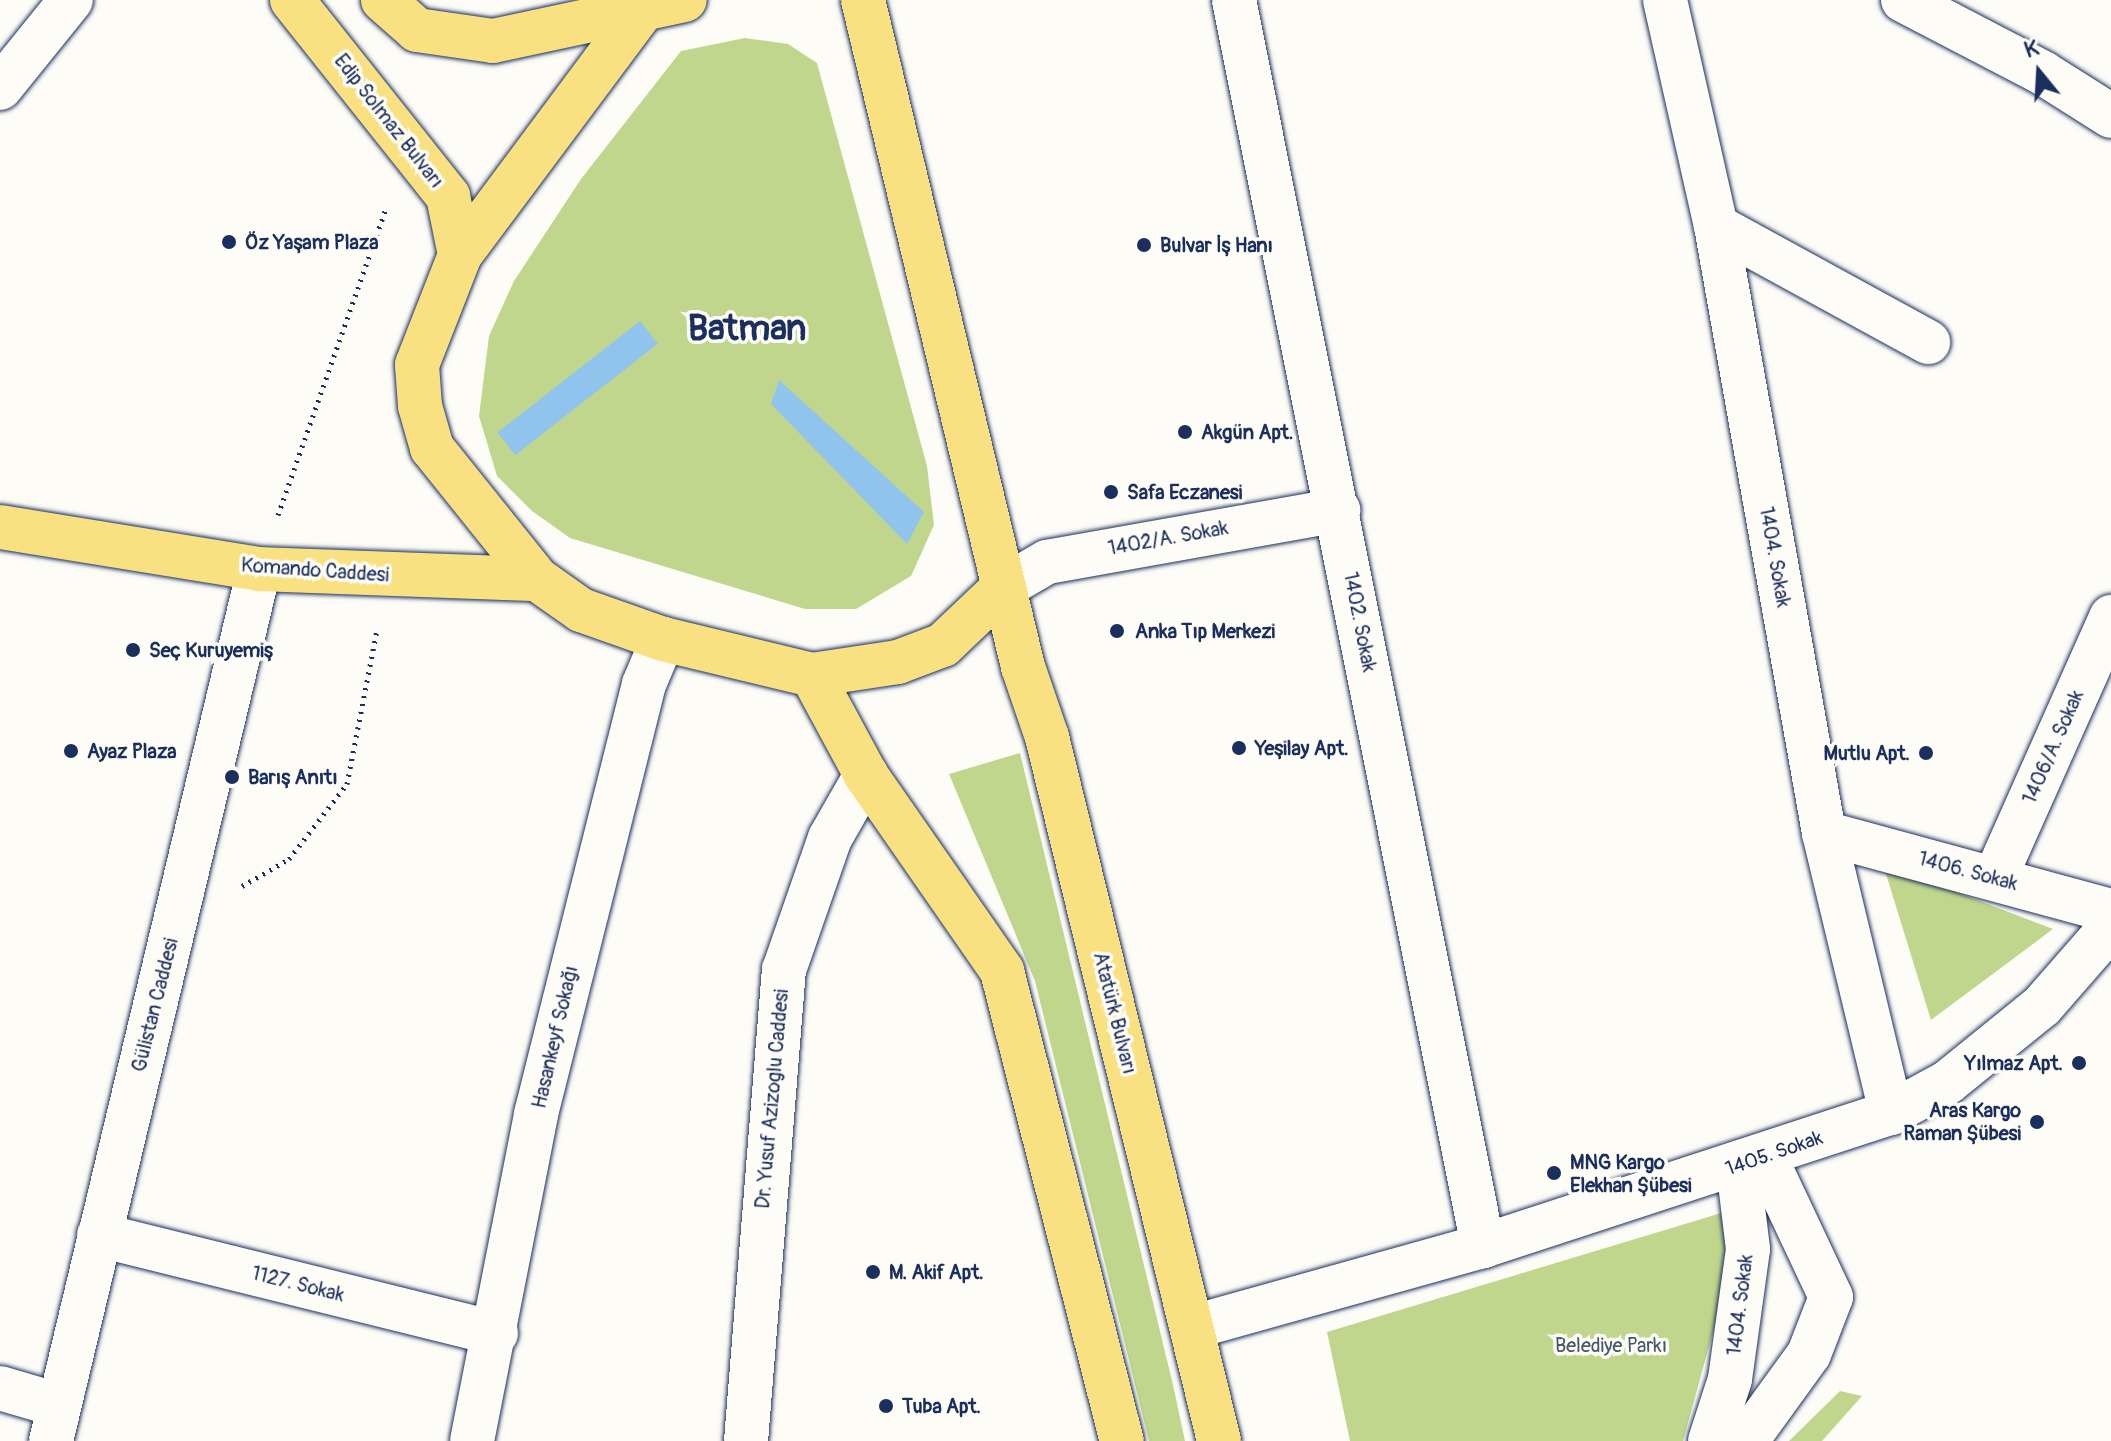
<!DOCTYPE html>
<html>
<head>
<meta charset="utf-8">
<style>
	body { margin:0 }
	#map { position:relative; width:2111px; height:1441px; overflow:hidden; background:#fdfcf7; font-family:Pangolin,sans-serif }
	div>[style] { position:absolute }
	.green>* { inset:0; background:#c0d68c }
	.water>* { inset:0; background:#90c4ed; transform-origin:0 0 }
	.path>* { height:5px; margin-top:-2.5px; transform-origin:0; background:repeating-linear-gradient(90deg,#1b2f5e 0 2px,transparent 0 8px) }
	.roads { filter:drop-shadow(0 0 2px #1b2f5e) drop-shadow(0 0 2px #1b2f5e) }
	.minor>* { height:44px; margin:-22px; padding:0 22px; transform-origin:22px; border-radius:22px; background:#fdfcf7 }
	.major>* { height:44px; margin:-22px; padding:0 22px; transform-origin:22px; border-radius:22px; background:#f9e181 }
	.dots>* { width:22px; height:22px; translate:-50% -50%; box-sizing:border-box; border:4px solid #fdfcf7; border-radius:50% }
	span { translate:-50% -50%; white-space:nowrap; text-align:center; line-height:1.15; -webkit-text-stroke:7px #fdfcf7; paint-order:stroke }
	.street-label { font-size:20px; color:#1b2f5e }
	.poi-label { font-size:20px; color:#1b2f5e; font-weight:700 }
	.left { translate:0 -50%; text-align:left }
	.right { translate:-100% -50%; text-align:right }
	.park-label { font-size:20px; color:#44596a }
	.town-label { font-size:36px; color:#1b2f5e; font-weight:700 }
	.north { position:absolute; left:1999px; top:32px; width:80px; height:80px; -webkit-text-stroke:6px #fdfcf7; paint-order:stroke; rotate:342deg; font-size:22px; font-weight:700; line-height:32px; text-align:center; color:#1b2f5e }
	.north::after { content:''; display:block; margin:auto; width:28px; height:36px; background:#1b2f5e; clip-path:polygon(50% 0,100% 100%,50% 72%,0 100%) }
</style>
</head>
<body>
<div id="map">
	<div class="green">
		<div style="clip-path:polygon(745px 38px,788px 44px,817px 63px,927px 466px,934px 525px,911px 576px,856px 609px,805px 609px,570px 538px,532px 511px,497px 476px,479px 416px,489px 336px,514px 281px,581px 179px,681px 51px)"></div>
		<div style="clip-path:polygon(1020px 753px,1173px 1385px,1185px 1441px,1149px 1441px,1035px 981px,949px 774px)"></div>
		<div style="clip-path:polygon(1883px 864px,2053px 929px,1931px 1020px)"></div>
		<div style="clip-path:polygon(1738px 1208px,1729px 1273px,1683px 1441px,1350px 1441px,1327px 1332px)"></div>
		<div style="clip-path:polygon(1840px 1391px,1862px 1396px,1822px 1441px,1789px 1441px)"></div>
	</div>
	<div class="water">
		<div style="left:640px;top:321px;width:29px;height:181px;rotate:52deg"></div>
		<div style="clip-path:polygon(779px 380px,924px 512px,907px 544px,771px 404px)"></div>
	</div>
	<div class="path">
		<div style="left:278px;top:515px;width:325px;rotate:-70.6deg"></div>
		<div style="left:242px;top:886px;width:54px;rotate:-29.9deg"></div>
		<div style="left:289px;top:859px;width:95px;rotate:-52.3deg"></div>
		<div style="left:347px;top:784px;width:157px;rotate:-79deg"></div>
	</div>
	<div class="roads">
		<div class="minor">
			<div style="left:1234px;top:0;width:1271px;rotate:78.7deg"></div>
			<div style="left:1665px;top:0;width:232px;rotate:77.3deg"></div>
			<div style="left:1716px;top:226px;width:617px;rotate:79.91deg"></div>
			<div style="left:1824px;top:833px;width:288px;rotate:76.5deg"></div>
			<div style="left:1903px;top:0;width:158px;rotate:27.5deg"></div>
			<div style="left:2043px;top:73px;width:80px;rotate:32.3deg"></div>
			<div style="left:0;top:88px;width:113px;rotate:-51.1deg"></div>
			<div style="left:1716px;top:226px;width:242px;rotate:28.7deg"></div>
			<div style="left:1004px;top:587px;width:50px;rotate:-30.2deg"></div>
			<div style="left:1047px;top:562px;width:296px;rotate:-10.1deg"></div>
			<div style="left:1824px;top:833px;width:297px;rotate:15.2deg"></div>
			<div style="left:1995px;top:878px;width:286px;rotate:-66deg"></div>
			<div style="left:99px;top:1235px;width:409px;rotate:13.9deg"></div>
			<div style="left:1193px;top:1327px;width:301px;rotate:-15.6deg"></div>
			<div style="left:1483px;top:1246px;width:429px;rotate:-18.1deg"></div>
			<div style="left:1891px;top:1113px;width:65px;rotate:-28.5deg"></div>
			<div style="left:1948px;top:1082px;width:121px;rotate:-39deg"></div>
			<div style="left:2042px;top:1006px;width:105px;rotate:-48.9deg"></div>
			<div style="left:0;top:1388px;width:60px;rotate:16.3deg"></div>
			<div style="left:51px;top:1441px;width:896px;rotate:-76.58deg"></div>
			<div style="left:472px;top:1441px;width:333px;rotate:-78.9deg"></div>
			<div style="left:536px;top:1114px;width:443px;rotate:-75.9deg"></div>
			<div style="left:644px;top:684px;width:49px;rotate:-67.1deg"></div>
			<div style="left:746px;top:1441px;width:473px;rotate:-85.4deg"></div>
			<div style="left:784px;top:970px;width:140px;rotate:-70.8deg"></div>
			<div style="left:830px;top:838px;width:73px;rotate:-60.3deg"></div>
			<div style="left:1710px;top:1441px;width:65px;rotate:-72.1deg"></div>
			<div style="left:1730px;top:1379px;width:131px;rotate:-82.1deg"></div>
			<div style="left:1748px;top:1249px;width:84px;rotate:-96.9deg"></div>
			<div style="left:1746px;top:1441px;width:107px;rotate:-54.1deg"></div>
			<div style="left:1809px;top:1354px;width:61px;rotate:-68.9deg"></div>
			<div style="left:1831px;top:1297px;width:155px;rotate:-115.2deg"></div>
		</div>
		<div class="major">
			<div style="left:292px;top:0;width:251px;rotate:51.5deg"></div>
			<div style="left:448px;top:196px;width:60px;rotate:78.5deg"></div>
			<div style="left:383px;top:0;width:45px;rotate:41.4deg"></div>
			<div style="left:417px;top:30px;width:77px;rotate:8.2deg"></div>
			<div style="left:493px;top:41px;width:196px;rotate:-12.1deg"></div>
			<div style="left:650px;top:0;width:318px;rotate:126.7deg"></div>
			<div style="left:460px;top:255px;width:118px;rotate:111.4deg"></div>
			<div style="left:417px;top:365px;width:41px;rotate:85.8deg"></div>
			<div style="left:420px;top:406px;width:44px;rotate:74.1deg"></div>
			<div style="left:432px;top:448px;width:168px;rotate:51.3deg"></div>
			<div style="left:537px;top:579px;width:54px;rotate:35.2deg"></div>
			<div style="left:581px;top:610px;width:87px;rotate:19.5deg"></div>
			<div style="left:663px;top:639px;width:153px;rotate:13.6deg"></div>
			<div style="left:812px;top:675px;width:87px;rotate:-8.6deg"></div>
			<div style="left:898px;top:662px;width:48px;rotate:-20.7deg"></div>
			<div style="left:943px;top:645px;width:84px;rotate:-43.6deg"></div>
			<div style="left:863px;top:0;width:686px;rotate:76.51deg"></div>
			<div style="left:1023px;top:667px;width:74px;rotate:71.1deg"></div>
			<div style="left:1047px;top:737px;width:725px;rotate:76.27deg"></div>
			<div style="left:0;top:527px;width:262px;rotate:9.2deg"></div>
			<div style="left:259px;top:569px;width:278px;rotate:2.1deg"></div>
			<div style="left:812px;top:675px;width:114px;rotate:61.6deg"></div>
			<div style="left:866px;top:775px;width:239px;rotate:55.2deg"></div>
			<div style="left:1002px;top:971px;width:485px;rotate:75.7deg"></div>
		</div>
	</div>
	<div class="dots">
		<div style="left:229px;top:242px;background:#1b2f5e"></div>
		<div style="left:1144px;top:245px;background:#1b2f5e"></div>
		<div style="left:1185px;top:432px;background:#1b2f5e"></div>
		<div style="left:1111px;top:492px;background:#1b2f5e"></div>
		<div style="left:1117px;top:631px;background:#1b2f5e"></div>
		<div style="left:133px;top:650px;background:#1b2f5e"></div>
		<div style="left:1239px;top:748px;background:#1b2f5e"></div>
		<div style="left:71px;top:751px;background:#1b2f5e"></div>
		<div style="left:1926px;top:753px;background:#1b2f5e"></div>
		<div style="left:232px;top:777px;background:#1b2f5e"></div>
		<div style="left:2079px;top:1063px;background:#1b2f5e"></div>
		<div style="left:2037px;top:1122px;background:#1b2f5e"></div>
		<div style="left:1554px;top:1173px;background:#1b2f5e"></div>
		<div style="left:873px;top:1272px;background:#1b2f5e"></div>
		<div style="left:886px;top:1406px;background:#1b2f5e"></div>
	</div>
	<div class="street-label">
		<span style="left:389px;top:121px;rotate:52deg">Edip Solmaz Bulvarı</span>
		<span style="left:1168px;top:538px;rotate:-10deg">1402/A. Sokak</span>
		<span style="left:1775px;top:557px;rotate:80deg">1404. Sokak</span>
		<span style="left:315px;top:570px;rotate:4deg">Komando Caddesi</span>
		<span style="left:1360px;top:622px;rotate:79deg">1402. Sokak</span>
		<span style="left:2053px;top:747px;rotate:-66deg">1406/A. Sokak</span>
		<span style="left:1968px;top:871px;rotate:15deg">1406. Sokak</span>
		<span style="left:155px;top:1005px;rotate:-76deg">Gülistan Caddesi</span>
		<span style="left:1115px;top:1013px;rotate:76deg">Atatürk Bulvarı</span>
		<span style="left:555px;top:1037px;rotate:-77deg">Hasankeyf Sokağı</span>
		<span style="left:772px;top:1099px;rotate:-85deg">Dr. Yusuf Azizoglu Caddesi</span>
		<span style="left:1774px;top:1153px;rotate:-19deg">1405. Sokak</span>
		<span style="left:298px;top:1284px;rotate:14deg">1127. Sokak</span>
		<span style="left:1740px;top:1305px;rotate:-83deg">1404. Sokak</span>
	</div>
	<div class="poi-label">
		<span class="left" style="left:245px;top:242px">Öz Yaşam Plaza</span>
		<span class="left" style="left:1160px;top:245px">Bulvar İş Hanı</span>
		<span class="left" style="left:1201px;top:432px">Akgün Apt.</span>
		<span class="left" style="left:1127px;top:492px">Safa Eczanesi</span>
		<span class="left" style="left:1135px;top:631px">Anka Tıp Merkezi</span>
		<span class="left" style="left:149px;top:650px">Seç Kuruyemiş</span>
		<span class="left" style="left:1255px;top:748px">Yeşilay Apt.</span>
		<span class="left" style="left:87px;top:751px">Ayaz Plaza</span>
		<span class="right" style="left:1910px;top:753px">Mutlu Apt.</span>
		<span class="left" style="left:248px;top:777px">Barış Anıtı</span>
		<span class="right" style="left:2063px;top:1063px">Yılmaz Apt.</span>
		<span class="right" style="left:2021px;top:1122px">Aras Kargo<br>Raman Şübesi</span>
		<span class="left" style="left:1570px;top:1174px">MNG Kargo<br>Elekhan Şübesi</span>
		<span class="left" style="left:889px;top:1272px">M. Akif Apt.</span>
		<span class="left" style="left:902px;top:1406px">Tuba Apt.</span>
	</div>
	<div class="park-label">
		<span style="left:1611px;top:1345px">Belediye Parkı</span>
	</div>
	<div class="town-label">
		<span style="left:747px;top:329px">Batman</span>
	</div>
	<div class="north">K</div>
</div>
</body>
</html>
